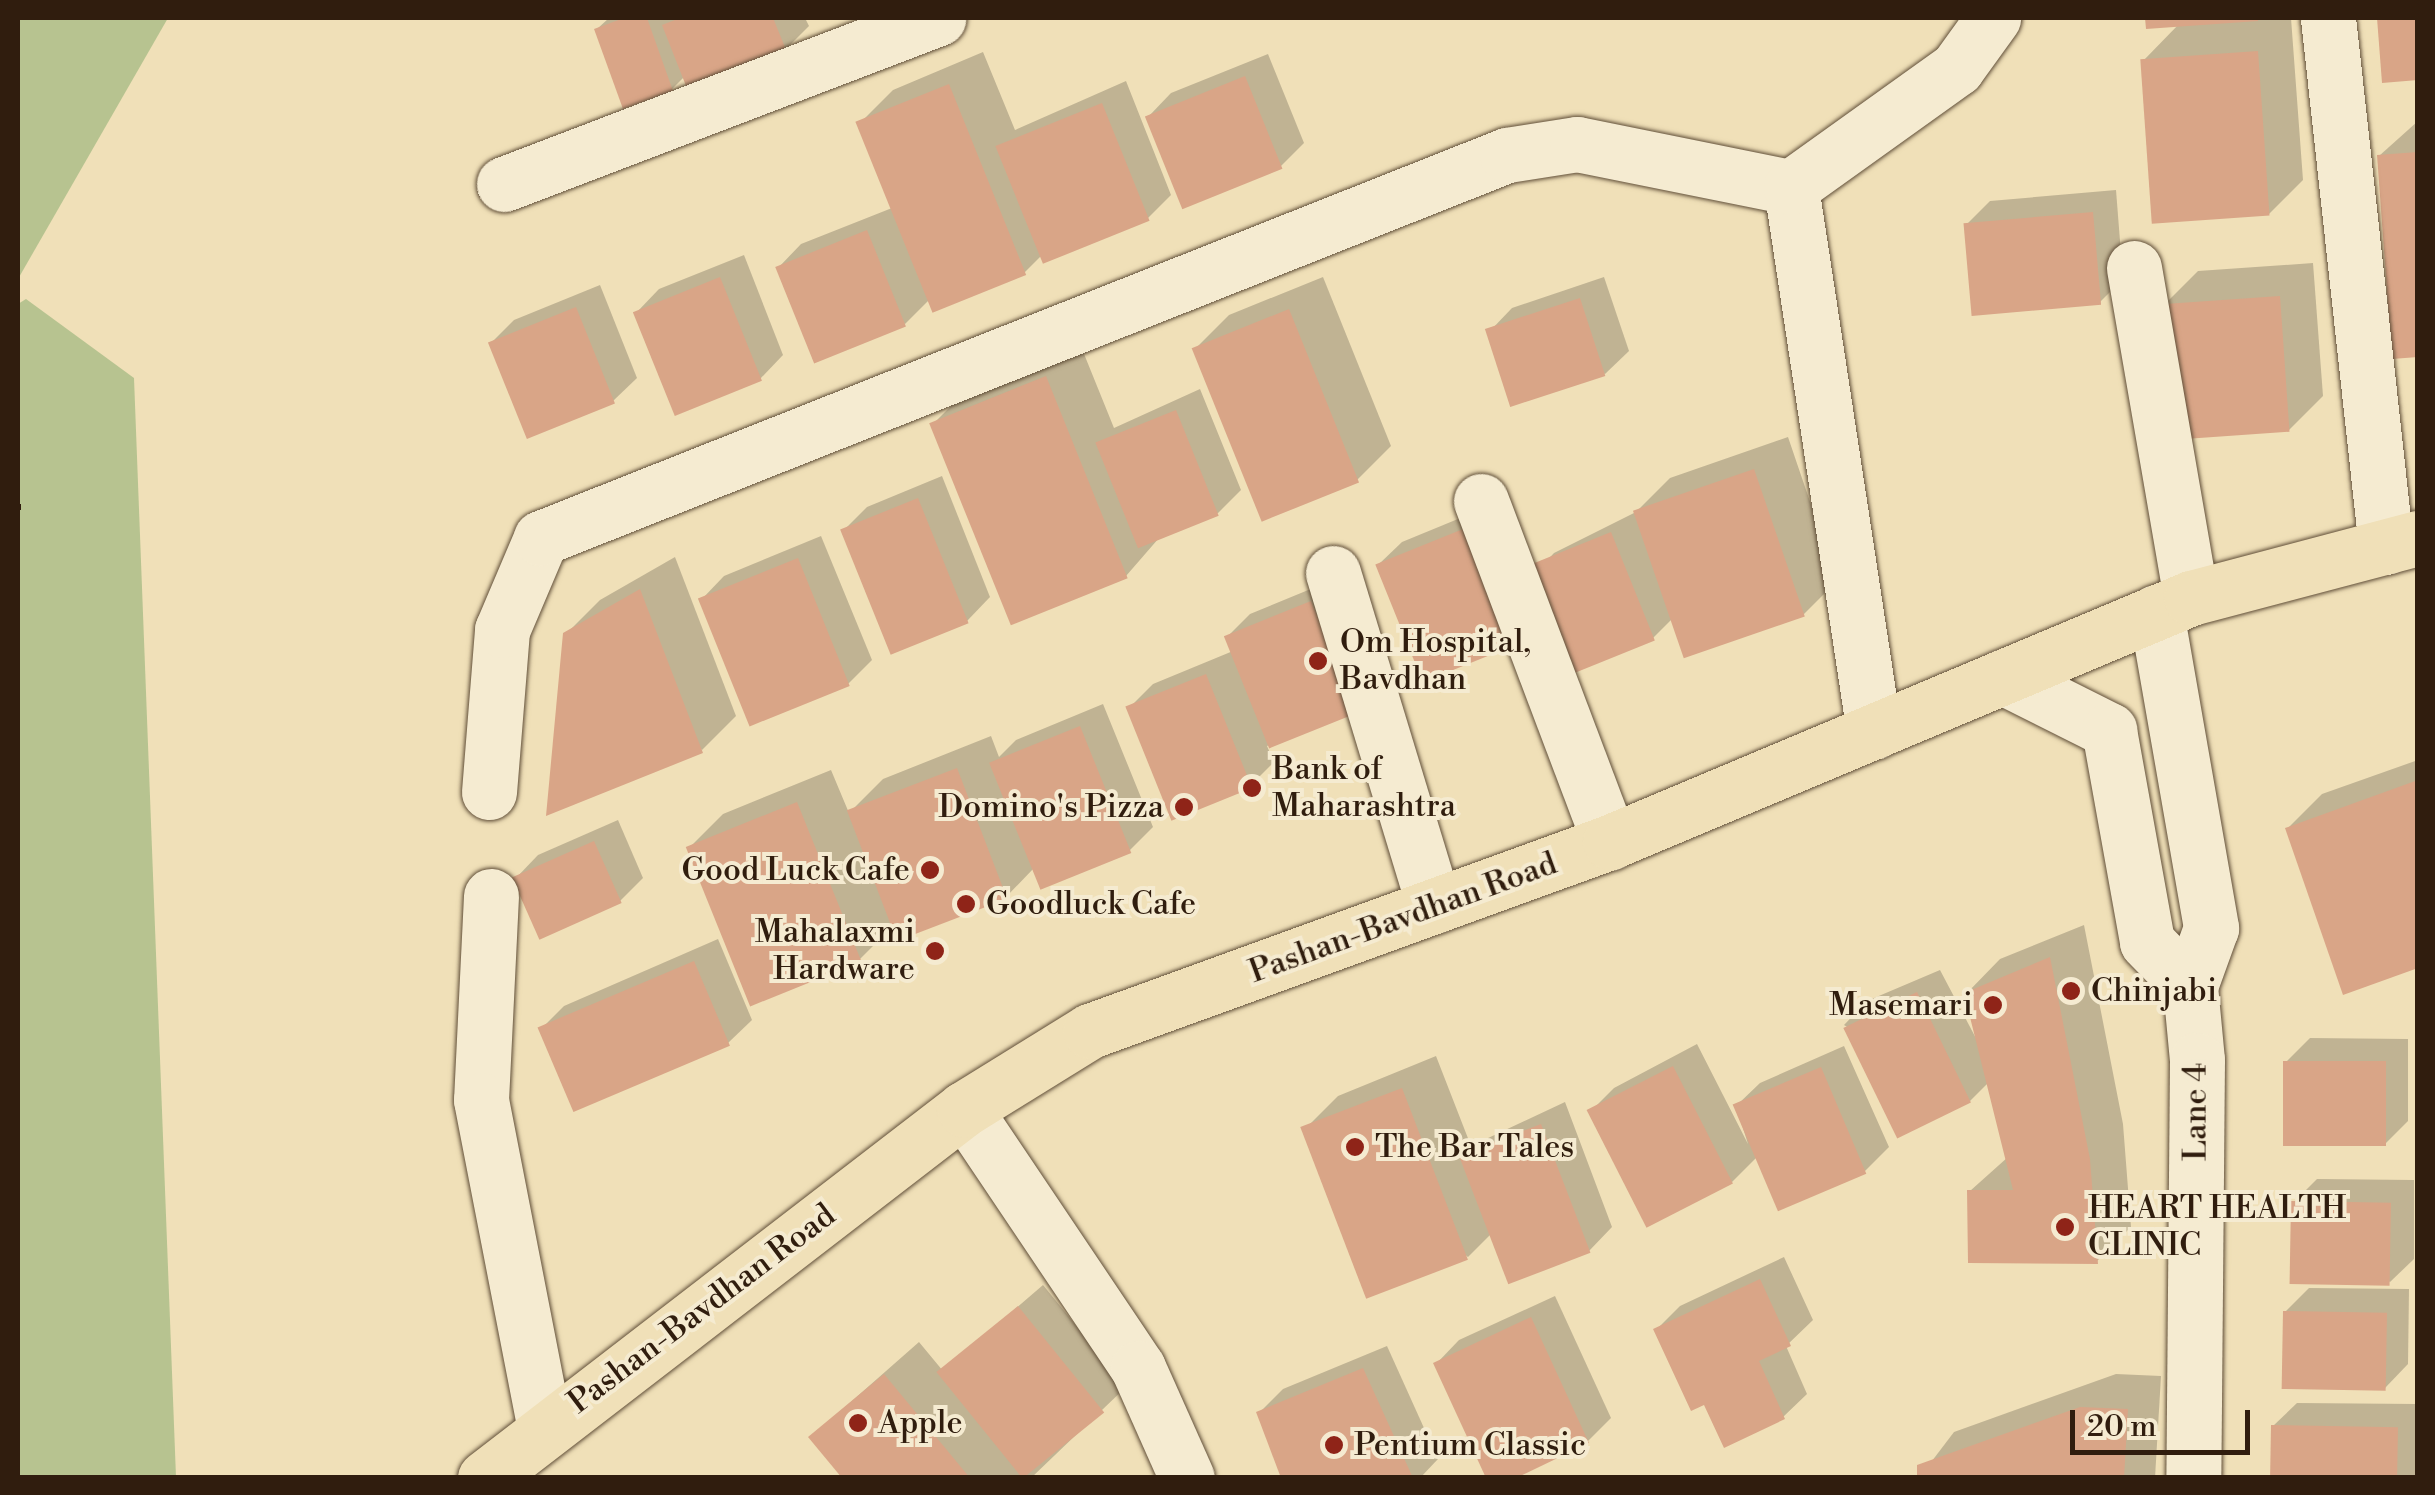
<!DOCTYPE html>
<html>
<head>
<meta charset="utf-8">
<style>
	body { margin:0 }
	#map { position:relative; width:2435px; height:1495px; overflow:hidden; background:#f0e0b8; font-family:"Libre Bodoni",serif }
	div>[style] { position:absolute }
	.green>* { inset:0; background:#b7c390 }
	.shadow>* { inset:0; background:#0003 }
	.building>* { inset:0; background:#d9a587; transform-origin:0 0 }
	.path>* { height:6px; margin-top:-3px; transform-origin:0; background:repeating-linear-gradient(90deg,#301d0e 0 8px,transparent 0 13px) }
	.roads { filter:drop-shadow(0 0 2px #604e38) drop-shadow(0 0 2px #604e38) }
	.minor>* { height:55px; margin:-27.5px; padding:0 27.5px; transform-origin:27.5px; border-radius:27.5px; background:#f5ebd1 }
	.major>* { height:55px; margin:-27.5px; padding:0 27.5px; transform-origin:27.5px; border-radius:27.5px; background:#f0e0b8 }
	.dots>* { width:28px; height:28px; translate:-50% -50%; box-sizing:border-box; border:5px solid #f5ebd1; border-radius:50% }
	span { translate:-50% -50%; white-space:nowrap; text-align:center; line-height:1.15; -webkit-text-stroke:8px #f5ebd1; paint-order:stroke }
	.poi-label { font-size:32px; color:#301d0e }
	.left { translate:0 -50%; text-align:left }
	.right { translate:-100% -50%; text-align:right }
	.street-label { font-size:32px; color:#301d0e }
	.frame { position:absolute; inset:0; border:20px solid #301d0e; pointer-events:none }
	.scale { position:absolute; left:2070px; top:1410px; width:180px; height:45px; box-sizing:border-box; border:5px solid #301d0e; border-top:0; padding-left:12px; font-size:30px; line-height:35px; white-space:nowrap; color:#301d0e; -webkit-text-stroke:8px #f5ebd1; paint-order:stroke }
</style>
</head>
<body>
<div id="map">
	<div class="green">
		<div style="clip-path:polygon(18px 18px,168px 18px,18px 279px)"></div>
		<div style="clip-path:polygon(26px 299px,134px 378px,176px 1477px,18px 1477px,18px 304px)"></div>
	</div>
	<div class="shadow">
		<div style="clip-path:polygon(609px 18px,805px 18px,809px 26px,785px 50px,685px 76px,672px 89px,597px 29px)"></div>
		<div style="clip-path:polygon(2148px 18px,2291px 18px,2303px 180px,2269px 214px,2143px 61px,2179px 24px,2148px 27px)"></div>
		<div style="clip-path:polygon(983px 52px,1015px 130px,1126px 81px,1171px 195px,1148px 218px,1042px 255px,1024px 273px,929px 300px,905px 324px,778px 268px,801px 244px,892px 208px,859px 124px,893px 90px)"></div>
		<div style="clip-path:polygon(1268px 54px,1304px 143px,1280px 167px,1148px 117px,1171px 93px)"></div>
		<div style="clip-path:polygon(2418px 121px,2418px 355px,2379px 156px)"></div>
		<div style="clip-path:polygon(2116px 190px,2123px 279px,2100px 302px,1966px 225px,1990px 201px)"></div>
		<div style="clip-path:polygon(744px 255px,783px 355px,760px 379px,636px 313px,659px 289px)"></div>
		<div style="clip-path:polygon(2313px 263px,2323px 396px,2289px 430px,2164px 305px,2198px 271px)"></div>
		<div style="clip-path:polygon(1323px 277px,1391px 446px,1357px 480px,1195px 349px,1229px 315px)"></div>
		<div style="clip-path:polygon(1604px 277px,1629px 351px,1605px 374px,1489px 332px,1512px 308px)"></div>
		<div style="clip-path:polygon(600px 285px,637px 378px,613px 401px,491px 343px,514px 320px)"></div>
		<div style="clip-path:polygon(1080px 344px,1114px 428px,1200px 389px,1241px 490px,1218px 513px,1159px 538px,1126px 576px,932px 425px,966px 391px)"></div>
		<div style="clip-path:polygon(1788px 437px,1837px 581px,1803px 615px,1672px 619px,1653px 638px,1531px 577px,1554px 553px,1636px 512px,1670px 478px)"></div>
		<div style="clip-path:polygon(942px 476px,990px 597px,967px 621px,843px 531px,867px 507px)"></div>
		<div style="clip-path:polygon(1492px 505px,1538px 619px,1378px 565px,1402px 542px)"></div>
		<div style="clip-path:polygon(821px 536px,872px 660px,848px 684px,701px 600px,724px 576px)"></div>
		<div style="clip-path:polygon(675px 557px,736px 716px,702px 750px,566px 634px,600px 600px)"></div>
		<div style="clip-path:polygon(1335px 579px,1355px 711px,1267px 746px,1274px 762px,1250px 786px,1129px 708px,1153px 684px,1233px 651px,1227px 637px,1250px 614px)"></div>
		<div style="clip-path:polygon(1103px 704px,1153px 827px,1129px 851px,1034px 868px,1007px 896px,894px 925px,860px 959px,689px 848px,723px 814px,831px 770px,849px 813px,883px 779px,991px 736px,999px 757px,1016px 740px)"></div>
		<div style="clip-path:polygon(2418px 760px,2418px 966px,2288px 828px,2322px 794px)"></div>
		<div style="clip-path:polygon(618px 820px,643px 878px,620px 901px,515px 879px,538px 855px)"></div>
		<div style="clip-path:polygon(2084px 925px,2123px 1124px,2131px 1227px,2097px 1261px,1970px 1191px,2008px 1157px,1989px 1082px,1970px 1101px,1844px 1025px,1867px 1001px,1940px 970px,1979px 1044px,1966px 994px,2000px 959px)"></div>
		<div style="clip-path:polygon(718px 939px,752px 1020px,728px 1043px,541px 1029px,564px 1006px)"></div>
		<div style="clip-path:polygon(2310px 1038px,2408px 1039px,2408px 1121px,2384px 1145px,2286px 1062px)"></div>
		<div style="clip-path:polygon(1697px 1044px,1748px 1144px,1736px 1106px,1760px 1083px,1844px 1046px,1889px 1147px,1865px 1171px,1758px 1156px,1732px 1182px,1590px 1112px,1614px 1088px)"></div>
		<div style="clip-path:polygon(1436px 1056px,1471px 1146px,1565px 1102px,1612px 1227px,1589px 1251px,1492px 1233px,1468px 1257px,1304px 1130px,1338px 1096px)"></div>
		<div style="clip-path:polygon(2317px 1179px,2414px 1180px,2414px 1259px,2390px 1282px,2294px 1202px)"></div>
		<div style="clip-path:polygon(1784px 1257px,1813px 1320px,1786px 1346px,1807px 1394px,1783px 1417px,1705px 1402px,1656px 1330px,1680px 1306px)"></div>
		<div style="clip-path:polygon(1043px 1285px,1126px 1387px,1031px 1478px,845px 1478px,811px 1437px,919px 1342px,943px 1371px)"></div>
		<div style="clip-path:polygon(2309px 1288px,2409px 1289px,2408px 1364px,2385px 1388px,2285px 1312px)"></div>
		<div style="clip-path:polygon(1555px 1296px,1611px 1418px,1588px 1441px,1436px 1364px,1459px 1340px)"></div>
		<div style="clip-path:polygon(1387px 1346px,1438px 1459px,1420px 1478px,1284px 1478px,1259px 1413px,1283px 1389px)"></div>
		<div style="clip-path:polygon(2116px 1374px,2161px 1376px,2155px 1478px,1919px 1478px,1954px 1432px)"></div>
		<div style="clip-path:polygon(2297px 1403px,2418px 1404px,2418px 1478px,2273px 1478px,2273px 1426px)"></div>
	</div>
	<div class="building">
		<div style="clip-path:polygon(624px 18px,647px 18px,673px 91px,623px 109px,594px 29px)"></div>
		<div style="clip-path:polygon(680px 18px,773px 18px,787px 52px,688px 91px,662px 25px)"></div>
		<div style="clip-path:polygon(2145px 18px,2258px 18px,2258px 21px,2146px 29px)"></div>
		<div style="clip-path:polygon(2377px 18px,2418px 18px,2418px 80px,2382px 83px)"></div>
		<div style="left:2258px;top:51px;width:165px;height:118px;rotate:86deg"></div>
		<div style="left:1245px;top:76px;width:100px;height:108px;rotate:68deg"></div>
		<div style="left:949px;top:84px;width:206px;height:101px;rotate:68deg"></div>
		<div style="left:1102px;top:103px;width:127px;height:115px;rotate:68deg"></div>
		<div style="clip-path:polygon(2418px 152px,2418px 357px,2392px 359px,2377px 155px)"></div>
		<div style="left:2093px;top:212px;width:93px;height:130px;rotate:85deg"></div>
		<div style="left:867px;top:230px;width:104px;height:99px;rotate:68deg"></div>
		<div style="left:720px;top:277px;width:112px;height:94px;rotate:68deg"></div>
		<div style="left:2280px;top:296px;width:136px;height:119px;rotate:86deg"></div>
		<div style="left:1580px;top:298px;width:82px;height:100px;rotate:72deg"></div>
		<div style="left:576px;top:307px;width:104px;height:95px;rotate:68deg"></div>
		<div style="left:1289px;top:309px;width:187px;height:105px;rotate:68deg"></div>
		<div style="left:1046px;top:376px;width:218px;height:126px;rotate:68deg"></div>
		<div style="left:1176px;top:410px;width:114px;height:87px;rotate:68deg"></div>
		<div style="left:1754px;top:469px;width:156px;height:128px;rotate:71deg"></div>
		<div style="left:918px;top:498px;width:135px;height:84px;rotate:68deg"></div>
		<div style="left:1468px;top:527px;width:127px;height:100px;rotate:68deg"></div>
		<div style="left:1611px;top:532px;width:117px;height:94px;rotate:68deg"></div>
		<div style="left:798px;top:558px;width:138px;height:108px;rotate:68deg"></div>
		<div style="clip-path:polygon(640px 589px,703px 753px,546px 816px,563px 633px)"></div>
		<div style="left:1311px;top:601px;width:121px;height:94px;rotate:68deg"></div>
		<div style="left:1206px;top:674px;width:123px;height:87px;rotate:68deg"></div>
		<div style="left:1080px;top:726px;width:137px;height:98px;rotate:68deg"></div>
		<div style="left:957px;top:768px;width:140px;height:118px;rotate:69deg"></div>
		<div style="clip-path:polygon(2418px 780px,2418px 968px,2343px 995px,2285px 828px)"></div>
		<div style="left:797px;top:802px;width:172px;height:120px;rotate:68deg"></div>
		<div style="left:594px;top:841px;width:68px;height:90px;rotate:66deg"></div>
		<div style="clip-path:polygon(2050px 957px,2090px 1159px,2098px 1264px,1968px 1263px,1967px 1190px,2013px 1190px,1964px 993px)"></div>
		<div style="left:694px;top:961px;width:92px;height:170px;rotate:67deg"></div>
		<div style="left:1917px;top:992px;width:123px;height:82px;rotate:64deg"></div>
		<div style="left:2283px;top:1061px;width:103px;height:85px"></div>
		<div style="left:1673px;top:1066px;width:132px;height:97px;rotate:63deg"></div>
		<div style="left:1821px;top:1067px;width:116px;height:96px;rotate:67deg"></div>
		<div style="left:1402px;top:1088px;width:184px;height:109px;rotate:69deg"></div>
		<div style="left:1541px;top:1124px;width:138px;height:88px;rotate:69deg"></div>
		<div style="left:2291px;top:1201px;width:100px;height:83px;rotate:1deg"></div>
		<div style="clip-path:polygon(1760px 1279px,1791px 1346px,1759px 1361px,1785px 1419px,1724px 1448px,1704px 1405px,1691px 1411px,1653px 1329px)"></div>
		<div style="left:1018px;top:1306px;width:137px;height:105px;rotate:51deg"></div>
		<div style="left:2283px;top:1311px;width:104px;height:78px;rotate:1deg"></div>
		<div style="clip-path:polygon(1531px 1317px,1589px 1443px,1516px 1478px,1486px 1478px,1433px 1363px)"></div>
		<div style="clip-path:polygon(1363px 1368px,1413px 1478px,1281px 1478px,1256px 1412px)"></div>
		<div style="clip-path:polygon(884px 1374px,970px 1478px,842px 1478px,808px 1437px)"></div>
		<div style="clip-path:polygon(2080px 1407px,2128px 1409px,2124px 1478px,1917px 1478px,1917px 1465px)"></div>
		<div style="left:2271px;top:1425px;width:127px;height:53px;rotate:1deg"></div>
	</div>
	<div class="path">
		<div style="left:18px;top:504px;width:6px;rotate:90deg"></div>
	</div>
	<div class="roads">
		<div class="minor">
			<div style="left:2328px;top:18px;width:532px;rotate:83.74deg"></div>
			<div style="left:504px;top:184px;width:465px;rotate:-20.9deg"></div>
			<div style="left:1791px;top:187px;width:551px;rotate:81.34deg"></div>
			<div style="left:2134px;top:268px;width:335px;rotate:80.2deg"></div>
			<div style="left:1481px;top:501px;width:365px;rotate:69.3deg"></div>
			<div style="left:1333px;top:573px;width:348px;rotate:73.1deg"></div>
			<div style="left:2156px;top:612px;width:321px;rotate:80.1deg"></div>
			<div style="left:2211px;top:928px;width:62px;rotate:109.9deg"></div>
			<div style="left:2190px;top:986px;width:74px;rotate:84.6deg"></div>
			<div style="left:2197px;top:1060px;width:418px;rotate:90.5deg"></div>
			<div style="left:2003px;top:677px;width:119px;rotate:26.6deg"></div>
			<div style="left:2109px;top:730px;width:215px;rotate:79.8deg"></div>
			<div style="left:2147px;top:942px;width:62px;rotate:45.7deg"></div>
			<div style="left:489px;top:792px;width:163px;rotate:-85.4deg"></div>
			<div style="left:502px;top:630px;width:100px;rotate:-67deg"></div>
			<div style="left:541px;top:538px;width:1039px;rotate:-21.63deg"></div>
			<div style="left:1507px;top:155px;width:71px;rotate:-8.9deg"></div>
			<div style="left:1577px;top:144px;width:218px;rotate:11.4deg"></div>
			<div style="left:1791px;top:187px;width:204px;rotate:-35.6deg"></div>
			<div style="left:1957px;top:68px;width:62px;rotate:-54.2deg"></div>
			<div style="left:491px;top:896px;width:204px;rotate:92.8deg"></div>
			<div style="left:481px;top:1100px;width:335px;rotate:79deg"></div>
			<div style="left:964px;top:1109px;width:312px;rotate:56.1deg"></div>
			<div style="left:1138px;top:1368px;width:120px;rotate:66deg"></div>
		</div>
		<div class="major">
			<div style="left:485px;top:1478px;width:605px;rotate:-37.61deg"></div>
			<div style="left:964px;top:1109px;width:148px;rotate:-31.8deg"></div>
			<div style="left:1090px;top:1031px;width:553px;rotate:-19.97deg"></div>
			<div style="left:1610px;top:842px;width:630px;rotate:-22.78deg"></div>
			<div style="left:2191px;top:598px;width:235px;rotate:-14.8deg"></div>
		</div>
	</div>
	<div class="dots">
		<div style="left:1318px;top:661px;background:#8f2418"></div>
		<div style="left:1252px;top:788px;background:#8f2418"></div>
		<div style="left:1184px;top:807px;background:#8f2418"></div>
		<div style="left:930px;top:870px;background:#8f2418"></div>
		<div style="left:966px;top:904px;background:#8f2418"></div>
		<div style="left:935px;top:951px;background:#8f2418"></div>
		<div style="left:2071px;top:991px;background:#8f2418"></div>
		<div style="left:1993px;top:1005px;background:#8f2418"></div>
		<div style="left:1355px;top:1147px;background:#8f2418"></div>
		<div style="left:2065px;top:1227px;background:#8f2418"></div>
		<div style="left:858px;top:1423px;background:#8f2418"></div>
		<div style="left:1334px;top:1445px;background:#8f2418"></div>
	</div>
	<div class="poi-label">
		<span class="left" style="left:1340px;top:661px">Om Hospital,<br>Bavdhan</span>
		<span class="left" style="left:1272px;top:788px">Bank of<br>Maharashtra</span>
		<span class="right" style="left:1164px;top:807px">Domino's Pizza</span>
		<span class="right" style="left:910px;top:870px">Good Luck Cafe</span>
		<span class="left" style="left:986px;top:904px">Goodluck Cafe</span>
		<span class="right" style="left:915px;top:951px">Mahalaxmi<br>Hardware</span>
		<span class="left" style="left:2091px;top:991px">Chinjabi</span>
		<span class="right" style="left:1973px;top:1005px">Masemari</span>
		<span class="left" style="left:1375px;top:1147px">The Bar Tales</span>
		<span class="left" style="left:2088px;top:1227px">HEART HEALTH<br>CLINIC</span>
		<span class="left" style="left:878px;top:1423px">Apple</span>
		<span class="left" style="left:1354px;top:1445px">Pentium Classic</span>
	</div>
	<div class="street-label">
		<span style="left:1403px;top:918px;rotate:-20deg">Pashan-Bavdhan Road</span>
		<span style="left:2196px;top:1112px;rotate:-90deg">Lane 4</span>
		<span style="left:702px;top:1309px;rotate:-37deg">Pashan-Bavdhan Road</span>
	</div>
	<div class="frame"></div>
	<div class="scale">20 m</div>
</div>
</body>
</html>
